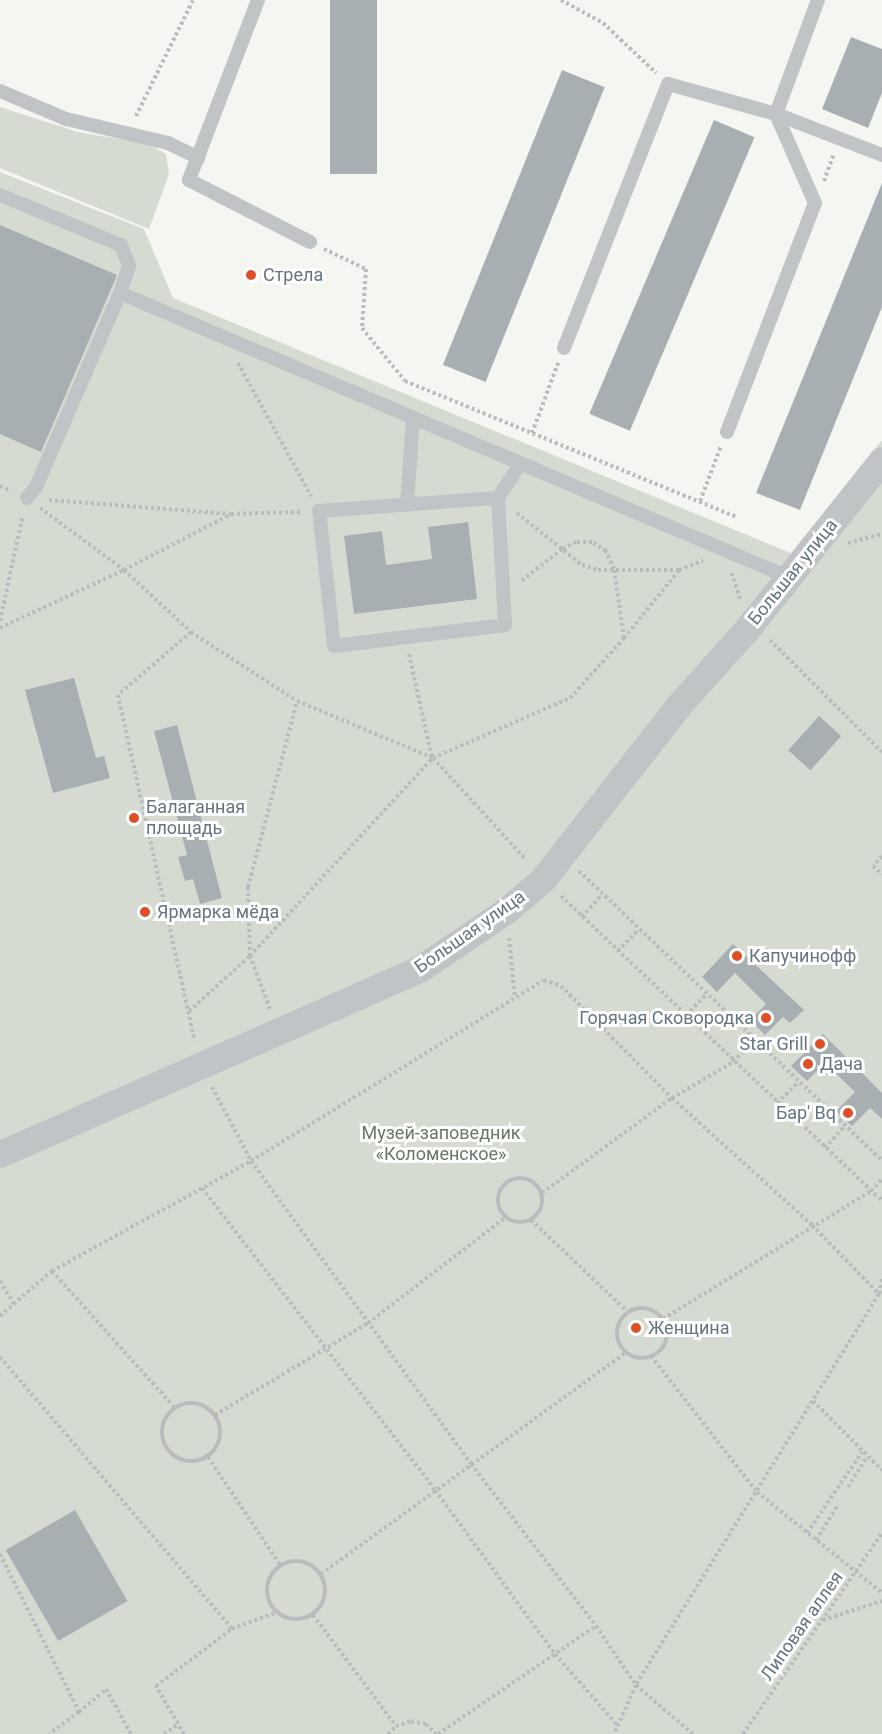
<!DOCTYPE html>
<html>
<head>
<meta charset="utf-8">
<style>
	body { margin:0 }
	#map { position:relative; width:882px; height:1734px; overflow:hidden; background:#f5f5f1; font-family:Roboto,sans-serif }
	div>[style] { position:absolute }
	.green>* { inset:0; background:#d6dbd2 }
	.building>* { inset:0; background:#a7afb3; transform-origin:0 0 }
	.path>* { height:4px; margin-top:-2px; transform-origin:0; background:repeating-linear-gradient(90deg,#babcbe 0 3px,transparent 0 6px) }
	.path>.ring { margin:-2px; padding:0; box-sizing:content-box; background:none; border:4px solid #babcbe; border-radius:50% }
	.lane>* { height:14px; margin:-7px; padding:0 7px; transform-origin:7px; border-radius:7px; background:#c0c4c7 }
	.street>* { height:27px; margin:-13.5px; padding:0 13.5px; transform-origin:13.5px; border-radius:13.5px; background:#c0c4c7 }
	.dots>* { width:16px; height:16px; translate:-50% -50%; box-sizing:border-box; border:3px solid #fff; border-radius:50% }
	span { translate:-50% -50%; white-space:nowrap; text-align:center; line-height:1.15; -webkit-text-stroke:6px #fff; paint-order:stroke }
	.poi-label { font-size:18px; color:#647581 }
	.left { translate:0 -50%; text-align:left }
	.right { translate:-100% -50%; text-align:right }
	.street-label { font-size:18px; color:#647581 }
	.park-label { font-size:18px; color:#687963 }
</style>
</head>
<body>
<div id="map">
	<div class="green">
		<div style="clip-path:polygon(0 107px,78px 132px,149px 144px,166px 154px,169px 174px,149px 229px,0 168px)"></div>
		<div style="clip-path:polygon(0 172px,144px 229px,173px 298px,793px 554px,882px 440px,882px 1734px,0 1734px)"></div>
	</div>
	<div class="building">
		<div style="left:330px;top:0;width:47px;height:174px"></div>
		<div style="clip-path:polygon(851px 37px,882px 49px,882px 93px,868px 128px,822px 109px)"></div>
		<div style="left:562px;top:70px;width:46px;height:318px;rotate:22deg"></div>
		<div style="left:714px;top:120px;width:44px;height:319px;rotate:23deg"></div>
		<div style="clip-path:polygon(882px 183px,882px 307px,800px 510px,756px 493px)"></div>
		<div style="clip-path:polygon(0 225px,117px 275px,41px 452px,0 434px)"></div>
		<div style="clip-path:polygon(468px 522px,477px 599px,354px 614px,344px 536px,382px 531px,386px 565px,432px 559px,428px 527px)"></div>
		<div style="clip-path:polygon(74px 678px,96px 758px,104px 756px,110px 778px,53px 793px,25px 690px)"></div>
		<div style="left:819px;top:716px;width:30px;height:46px;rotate:42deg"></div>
		<div style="clip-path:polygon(177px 725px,222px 898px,200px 904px,193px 879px,185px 881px,178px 857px,187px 855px,154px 731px)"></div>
		<div style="clip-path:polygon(733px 944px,804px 1010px,790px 1023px,783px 1017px,765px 1035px,750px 1020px,766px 1004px,735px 973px,717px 992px,702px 977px)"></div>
		<div style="clip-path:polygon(823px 1034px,882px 1093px,882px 1119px,870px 1108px,852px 1126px,836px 1111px,855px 1092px,825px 1063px,807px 1081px,791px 1066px)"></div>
		<div style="left:75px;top:1510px;width:105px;height:80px;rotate:60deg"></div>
	</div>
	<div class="path">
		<div style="left:561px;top:0;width:48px;rotate:28.7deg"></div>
		<div style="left:603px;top:23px;width:73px;rotate:43.3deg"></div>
		<div style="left:136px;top:116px;width:129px;rotate:-63.8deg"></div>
		<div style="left:824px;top:181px;width:29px;rotate:-70deg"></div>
		<div style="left:324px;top:249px;width:47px;rotate:25.5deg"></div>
		<div style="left:366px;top:269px;width:59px;rotate:93.9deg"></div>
		<div style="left:362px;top:328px;width:68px;rotate:50.9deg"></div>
		<div style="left:405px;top:381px;width:358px;rotate:22.3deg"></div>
		<div style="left:238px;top:363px;width:152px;rotate:61.2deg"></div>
		<div style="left:532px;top:433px;width:75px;rotate:-69.6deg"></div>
		<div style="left:0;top:486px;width:12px;rotate:24deg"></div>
		<div style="left:49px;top:500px;width:182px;rotate:4.4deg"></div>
		<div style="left:700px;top:501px;width:59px;rotate:-69.1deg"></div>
		<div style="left:40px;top:508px;width:104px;rotate:36.4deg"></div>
		<div style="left:124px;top:570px;width:91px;rotate:42.8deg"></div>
		<div style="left:191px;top:632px;width:126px;rotate:33.1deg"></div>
		<div style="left:297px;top:701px;width:147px;rotate:22.7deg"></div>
		<div style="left:433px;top:758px;width:138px;rotate:47.6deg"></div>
		<div style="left:517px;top:513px;width:83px;rotate:38.7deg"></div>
		<div style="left:582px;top:565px;width:17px;rotate:17deg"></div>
		<div style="left:598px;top:570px;width:81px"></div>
		<div style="left:848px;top:543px;width:35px;rotate:-15deg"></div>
		<div style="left:732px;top:573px;width:28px;rotate:73deg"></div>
		<div style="left:0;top:621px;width:108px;rotate:-77.8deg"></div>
		<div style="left:0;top:628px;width:137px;rotate:-25.1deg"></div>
		<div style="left:124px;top:570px;width:121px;rotate:-27.6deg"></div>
		<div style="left:231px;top:514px;width:71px;rotate:-1.6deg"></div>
		<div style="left:191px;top:632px;width:96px;rotate:139.2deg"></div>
		<div style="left:118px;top:695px;width:354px;rotate:77.5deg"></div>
		<div style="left:624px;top:638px;width:87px;rotate:-51deg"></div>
		<div style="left:679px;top:570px;width:26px;rotate:-21deg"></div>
		<div style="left:770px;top:640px;width:158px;rotate:45deg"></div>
		<div style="left:409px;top:654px;width:107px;rotate:77.5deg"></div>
		<div style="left:882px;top:856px;width:13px;rotate:132deg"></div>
		<div style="left:873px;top:866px;width:12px;rotate:42deg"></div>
		<div style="left:579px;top:871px;width:419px;rotate:43.7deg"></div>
		<div style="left:561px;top:896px;width:443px;rotate:43.5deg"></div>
		<div style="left:582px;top:917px;width:30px;rotate:-48deg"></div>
		<div style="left:509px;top:938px;width:60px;rotate:84.3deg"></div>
		<div style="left:618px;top:951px;width:29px;rotate:-46deg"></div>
		<div style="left:270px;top:1009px;width:57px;rotate:-110.7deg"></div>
		<div style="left:250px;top:956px;width:69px;rotate:-91.7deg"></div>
		<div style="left:248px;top:887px;width:192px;rotate:-75.2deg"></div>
		<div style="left:189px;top:1011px;width:82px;rotate:-42deg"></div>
		<div style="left:250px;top:956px;width:270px;rotate:-47.3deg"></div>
		<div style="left:433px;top:758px;width:150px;rotate:-23.7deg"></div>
		<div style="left:570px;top:698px;width:81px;rotate:-48deg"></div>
		<div style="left:624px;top:638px;width:70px;rotate:-98.2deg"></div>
		<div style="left:614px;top:569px;width:20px;rotate:-114deg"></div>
		<div style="left:606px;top:551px;width:17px;rotate:-147deg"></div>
		<div style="left:592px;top:542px;width:16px;rotate:180deg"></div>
		<div style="left:576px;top:542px;width:16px;rotate:153deg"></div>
		<div style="left:562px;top:549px;width:52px;rotate:142deg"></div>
		<div style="left:686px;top:1015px;width:30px;rotate:-45deg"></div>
		<div style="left:212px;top:1087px;width:84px;rotate:62.2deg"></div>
		<div style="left:251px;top:1161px;width:374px;rotate:54deg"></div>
		<div style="left:471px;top:1464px;width:205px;rotate:52.3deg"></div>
		<div style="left:596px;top:1626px;width:71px;rotate:55.9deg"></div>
		<div style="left:636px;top:1685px;width:75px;rotate:40.7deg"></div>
		<div style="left:777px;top:1103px;width:30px;rotate:-44deg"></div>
		<div style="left:825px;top:1148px;width:30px;rotate:-48deg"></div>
		<div class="ring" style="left:498px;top:1178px;width:40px;height:40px"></div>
		<div style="left:202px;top:1188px;width:381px;rotate:52.3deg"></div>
		<div style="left:435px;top:1490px;width:203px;rotate:53.8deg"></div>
		<div style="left:555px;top:1654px;width:96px;rotate:48.8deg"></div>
		<div style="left:542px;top:1193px;width:161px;rotate:-36.2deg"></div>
		<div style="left:672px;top:1098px;width:71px;rotate:-30.5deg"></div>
		<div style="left:733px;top:1062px;width:30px;rotate:-46deg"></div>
		<div style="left:531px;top:1220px;width:134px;rotate:43.5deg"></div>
		<div style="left:52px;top:1271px;width:183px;rotate:48.1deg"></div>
		<div style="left:0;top:1281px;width:27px;rotate:59deg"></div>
		<div style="left:879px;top:1294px;width:16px;rotate:-79deg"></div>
		<div class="ring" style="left:617px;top:1308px;width:46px;height:46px"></div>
		<div style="left:0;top:1316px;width:69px;rotate:-40.9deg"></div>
		<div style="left:52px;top:1271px;width:227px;rotate:-28.9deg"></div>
		<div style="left:251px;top:1161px;width:344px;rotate:-31.7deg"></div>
		<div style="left:544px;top:980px;width:18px;rotate:19deg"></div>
		<div style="left:561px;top:986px;width:158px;rotate:45.3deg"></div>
		<div style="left:672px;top:1098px;width:189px;rotate:42.2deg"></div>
		<div style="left:812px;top:1225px;width:96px;rotate:45.8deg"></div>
		<div style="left:879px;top:1294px;width:460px;rotate:121.9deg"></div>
		<div style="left:636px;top:1685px;width:54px;rotate:114.2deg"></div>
		<div style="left:663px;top:1319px;width:244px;rotate:-31.6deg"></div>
		<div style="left:871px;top:1191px;width:16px;rotate:-47deg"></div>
		<div style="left:651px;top:1356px;width:172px;rotate:52.1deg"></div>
		<div style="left:757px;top:1492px;width:161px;rotate:38.9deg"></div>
		<div style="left:0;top:1357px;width:358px;rotate:49.5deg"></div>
		<div style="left:813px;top:1401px;width:98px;rotate:45deg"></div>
		<div class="ring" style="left:162px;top:1403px;width:54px;height:54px"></div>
		<div style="left:215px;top:1415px;width:179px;rotate:-31deg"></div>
		<div style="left:368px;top:1323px;width:174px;rotate:-37.5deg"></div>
		<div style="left:208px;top:1457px;width:130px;rotate:56.3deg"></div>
		<div style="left:848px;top:1487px;width:36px;rotate:-58deg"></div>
		<div style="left:807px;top:1533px;width:98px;rotate:-55.8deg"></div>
		<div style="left:816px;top:1540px;width:41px;rotate:-57.8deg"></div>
		<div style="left:0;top:1554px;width:177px;rotate:63.4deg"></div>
		<div style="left:79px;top:1712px;width:37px;rotate:144deg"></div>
		<div class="ring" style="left:267px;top:1561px;width:54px;height:54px"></div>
		<div style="left:321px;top:1574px;width:378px;rotate:-36deg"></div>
		<div style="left:313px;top:1615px;width:139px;rotate:53.2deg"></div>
		<div style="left:823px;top:1620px;width:62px;rotate:-17.9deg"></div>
		<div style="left:79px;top:1712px;width:35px;rotate:-40deg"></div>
		<div style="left:106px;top:1689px;width:51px;rotate:60.9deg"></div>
		<div style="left:164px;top:1734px;width:18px;rotate:-34deg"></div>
		<div style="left:184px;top:1734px;width:56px;rotate:-120.3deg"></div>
		<div style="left:156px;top:1686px;width:95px;rotate:-36.9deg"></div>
		<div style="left:232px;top:1629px;width:48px;rotate:-20.7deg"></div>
		<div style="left:388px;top:1734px;width:11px;rotate:-45deg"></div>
		<div style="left:396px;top:1726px;width:16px;rotate:-18deg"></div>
		<div style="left:411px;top:1721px;width:15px;rotate:11deg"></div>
		<div style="left:426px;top:1724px;width:14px;rotate:45deg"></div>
		<div style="left:438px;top:1734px;width:191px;rotate:-34.4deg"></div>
		<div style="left:743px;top:1734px;width:244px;rotate:-55.3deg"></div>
	</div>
	<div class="lane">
		<div style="left:258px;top:0;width:193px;rotate:111deg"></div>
		<div style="left:189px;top:180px;width:136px;rotate:27.1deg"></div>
		<div style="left:0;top:91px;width:72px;rotate:23deg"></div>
		<div style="left:66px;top:119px;width:105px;rotate:13.2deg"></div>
		<div style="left:168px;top:143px;width:34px;rotate:26deg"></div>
		<div style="left:0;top:195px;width:131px;rotate:22.5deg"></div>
		<div style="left:121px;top:245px;width:22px;rotate:69deg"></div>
		<div style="left:129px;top:266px;width:28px;rotate:108deg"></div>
		<div style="left:120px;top:293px;width:726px;rotate:23.03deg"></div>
		<div style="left:564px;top:348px;width:284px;rotate:-68.5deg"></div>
		<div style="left:668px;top:84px;width:112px;rotate:15.5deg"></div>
		<div style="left:776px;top:114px;width:114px;rotate:21.1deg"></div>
		<div style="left:727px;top:432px;width:245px;rotate:-69deg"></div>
		<div style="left:815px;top:203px;width:97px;rotate:-113.7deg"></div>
		<div style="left:776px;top:114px;width:121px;rotate:-69.8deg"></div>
		<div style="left:27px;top:498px;width:14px;rotate:-51deg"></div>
		<div style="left:36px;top:487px;width:211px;rotate:-66.6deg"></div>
		<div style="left:498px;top:498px;width:127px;rotate:86.8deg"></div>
		<div style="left:505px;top:625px;width:172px;rotate:173deg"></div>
		<div style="left:334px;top:646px;width:136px;rotate:-96.3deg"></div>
		<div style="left:319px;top:511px;width:179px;rotate:-4.2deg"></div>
		<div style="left:498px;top:498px;width:40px;rotate:-57.1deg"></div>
		<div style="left:407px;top:505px;width:87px;rotate:-86.1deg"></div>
	</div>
	<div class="street">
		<div style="left:0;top:1154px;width:460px;rotate:-23.8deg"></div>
		<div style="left:421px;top:968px;width:104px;rotate:-34deg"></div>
		<div style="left:507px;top:910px;width:48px;rotate:-40.7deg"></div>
		<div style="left:543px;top:879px;width:219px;rotate:-52deg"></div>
		<div style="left:678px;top:706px;width:103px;rotate:-48.1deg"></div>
		<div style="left:747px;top:629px;width:216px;rotate:-51.4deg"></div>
	</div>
	<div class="dots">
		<div style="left:251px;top:275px;background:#df4f27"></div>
		<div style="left:134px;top:818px;background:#df4f27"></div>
		<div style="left:145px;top:912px;background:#df4f27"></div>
		<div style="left:737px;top:956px;background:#df4f27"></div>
		<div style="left:766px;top:1018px;background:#df4f27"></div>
		<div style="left:820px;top:1044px;background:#df4f27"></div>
		<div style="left:808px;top:1064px;background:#df4f27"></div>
		<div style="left:848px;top:1113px;background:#df4f27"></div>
		<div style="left:636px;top:1328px;background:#df4f27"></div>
	</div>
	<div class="poi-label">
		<span class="left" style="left:263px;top:275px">Стрела</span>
		<span class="left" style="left:146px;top:818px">Балаганная<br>площадь</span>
		<span class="left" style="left:157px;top:912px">Ярмарка мёда</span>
		<span class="left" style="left:749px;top:956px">Капучинофф</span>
		<span class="right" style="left:754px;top:1018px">Горячая Сковородка</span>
		<span class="right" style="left:808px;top:1044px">Star Grill</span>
		<span class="left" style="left:820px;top:1064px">Дача</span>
		<span class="right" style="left:836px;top:1113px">Бар' Bq</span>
		<span class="left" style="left:648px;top:1328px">Женщина</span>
	</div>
	<div class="street-label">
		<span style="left:793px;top:572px;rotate:-51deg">Большая улица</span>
		<span style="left:470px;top:932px;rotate:-35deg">Большая улица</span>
		<span style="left:802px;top:1626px;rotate:-55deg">Липовая аллея</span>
	</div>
	<div class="park-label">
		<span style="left:441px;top:1144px">Музей-заповедник<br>«Коломенское»</span>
	</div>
</div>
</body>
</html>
